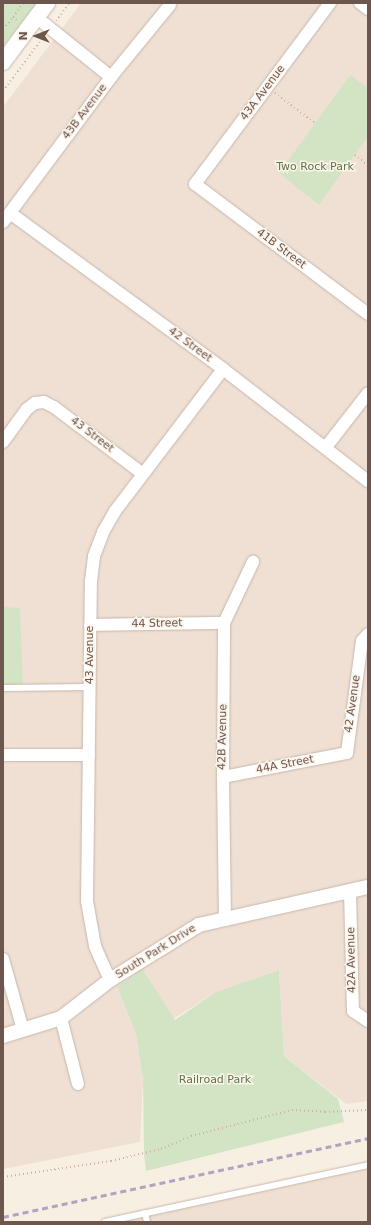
<!DOCTYPE html>
<html>
<head>
<meta charset="utf-8">
<style>
	body { margin:0 }
	#map { position:relative; width:371px; height:1225px; overflow:hidden; background:#f8efe3; font-family:"DejaVu Sans",sans-serif }
	div>[style] { position:absolute }
	.residential>* { inset:0; background:#efe0d3 }
	.green>* { inset:0; background:#d3e4c4 }
	.path>* { height:1.5px; margin-top:-0.75px; transform-origin:0; background:repeating-linear-gradient(90deg,#ceb0a2 0 1px,transparent 0 4px) }
	.roads { filter:drop-shadow(0 0 1px #c7b6ac) drop-shadow(0 0 1px #c7b6ac) }
	.service>* { height:6px; margin:-3px; padding:0 3px; transform-origin:3px; border-radius:3px; background:#fff }
	.minor>* { height:12px; margin:-6px; padding:0 6px; transform-origin:6px; border-radius:6px; background:#fff }
	.tertiary>* { height:14px; margin:-7px; padding:0 7px; transform-origin:7px; border-radius:7px; background:#fff }
	.secondary>* { height:16px; margin:-8px; padding:0 8px; transform-origin:8px; border-radius:8px; background:#fff }
	.rail>* { height:3px; margin-top:-1.5px; transform-origin:0; background:repeating-linear-gradient(90deg,#b1a4c0 0 6px,transparent 0 10px) }
	span { translate:-50% -50%; white-space:nowrap; text-align:center; line-height:1.15; -webkit-text-stroke:3px #fcf3e9; paint-order:stroke }
	.street-label { font-size:11px; color:#6d564d }
	.park-label { font-size:11px; color:#5b774a }
	.frame { position:absolute; inset:0; border:4px solid #6d564d; pointer-events:none }
	.north { position:absolute; left:16px; top:16px; width:40px; height:40px; -webkit-text-stroke:3px #fcf3e9; paint-order:stroke; rotate:270deg; font-size:11px; font-weight:700; line-height:16px; text-align:center; color:#6d564d }
	.north::after { content:''; display:block; margin:auto; width:14px; height:18px; background:#6d564d; clip-path:polygon(50% 0,100% 100%,50% 72%,0 100%) }
</style>
</head>
<body>
<div id="map">
	<div class="residential">
		<div style="clip-path:polygon(81px 3px,368px 3px,368px 1101px,346px 1104px,284px 1056px,279px 970px,216px 992px,170px 1021px,117px 986px,136px 1034px,143px 1080px,140px 1142px,3px 1169px,3px 107px)"></div>
		<div style="clip-path:polygon(368px 1168px,368px 1222px,116px 1222px)"></div>
	</div>
	<div class="green">
		<div style="clip-path:polygon(3px 3px,37px 3px,3px 46px)"></div>
		<div style="clip-path:polygon(350px 75px,368px 88px,368px 136px,319px 205px,279px 173px)"></div>
		<div style="clip-path:polygon(3px 607px,20px 608px,23px 689px,3px 689px)"></div>
		<div style="clip-path:polygon(143px 970px,175px 1020px,216px 992px,279px 970px,284px 1056px,338px 1099px,344px 1122px,146px 1171px,144px 1154px,143px 1080px,136px 1034px,117px 986px)"></div>
	</div>
	<div class="path">
		<div style="left:13px;top:17px;width:17px;rotate:-54deg"></div>
		<div style="left:56px;top:21px;width:22px;rotate:-54deg"></div>
		<div style="left:3px;top:29px;width:16px;rotate:-50deg"></div>
		<div style="left:13px;top:17px;width:6px;rotate:39deg"></div>
		<div style="left:3px;top:91px;width:69px;rotate:-53.3deg"></div>
		<div style="left:275px;top:93px;width:50px;rotate:36.9deg"></div>
		<div style="left:355px;top:155px;width:16px;rotate:38deg"></div>
		<div style="left:3px;top:1177px;width:109px;rotate:-8.4deg"></div>
		<div style="left:111px;top:1161px;width:51px;rotate:-13.5deg"></div>
		<div style="left:161px;top:1149px;width:33px;rotate:-23deg"></div>
		<div style="left:191px;top:1136px;width:104px;rotate:-14.4deg"></div>
		<div style="left:292px;top:1110px;width:33px;rotate:3deg"></div>
		<div style="left:325px;top:1112px;width:43px;rotate:-2.7deg"></div>
	</div>
	<div class="roads">
		<div class="service">
			<div style="left:3px;top:688px;width:87px;rotate:-0.7deg"></div>
			<div style="left:145px;top:1213px;width:9px;rotate:77deg"></div>
			<div style="left:105px;top:1222px;width:269px;rotate:-12.2deg"></div>
		</div>
		<div class="minor">
			<div style="left:330px;top:3px;width:226px;rotate:126.7deg"></div>
			<div style="left:195px;top:184px;width:216px;rotate:36.9deg"></div>
			<div style="left:360px;top:3px;width:10px;rotate:37deg"></div>
			<div style="left:36px;top:17px;width:96px;rotate:38.7deg"></div>
			<div style="left:10px;top:213px;width:264px;rotate:36.2deg"></div>
			<div style="left:223px;top:369px;width:183px;rotate:37.7deg"></div>
			<div style="left:3px;top:222px;width:181px;rotate:-53.3deg"></div>
			<div style="left:111px;top:77px;width:93px;rotate:-50.7deg"></div>
			<div style="left:3px;top:442px;width:41px;rotate:-54deg"></div>
			<div style="left:27px;top:409px;width:10px;rotate:-37deg"></div>
			<div style="left:35px;top:403px;width:9px;rotate:-6deg"></div>
			<div style="left:44px;top:402px;width:11px;rotate:27deg"></div>
			<div style="left:54px;top:407px;width:111px;rotate:37deg"></div>
			<div style="left:326px;top:447px;width:68px;rotate:-52.1deg"></div>
			<div style="left:90px;top:625px;width:134px;rotate:-0.9deg"></div>
			<div style="left:3px;top:755px;width:86px"></div>
			<div style="left:223px;top:777px;width:126px;rotate:-11deg"></div>
			<div style="left:347px;top:753px;width:113px;rotate:-82.4deg"></div>
			<div style="left:362px;top:641px;width:9px;rotate:-49deg"></div>
			<div style="left:350px;top:891px;width:120px;rotate:88.6deg"></div>
			<div style="left:353px;top:1011px;width:18px;rotate:34deg"></div>
			<div style="left:225px;top:920px;width:143px;rotate:-90.8deg"></div>
			<div style="left:223px;top:777px;width:154px;rotate:-89.6deg"></div>
			<div style="left:224px;top:623px;width:68px;rotate:-64.6deg"></div>
			<div style="left:3px;top:959px;width:74px;rotate:74.3deg"></div>
			<div style="left:110px;top:980px;width:37px;rotate:-114deg"></div>
			<div style="left:95px;top:946px;width:46px;rotate:-100.1deg"></div>
			<div style="left:87px;top:901px;width:320px;rotate:-89.3deg"></div>
			<div style="left:91px;top:581px;width:25px;rotate:-83deg"></div>
			<div style="left:94px;top:556px;width:26px;rotate:-69deg"></div>
			<div style="left:103px;top:532px;width:24px;rotate:-60deg"></div>
			<div style="left:115px;top:511px;width:178px;rotate:-52.7deg"></div>
			<div style="left:61px;top:1018px;width:68px;rotate:75.6deg"></div>
		</div>
		<div class="tertiary">
			<div style="left:3px;top:1036px;width:61px;rotate:-17.2deg"></div>
			<div style="left:61px;top:1018px;width:62px;rotate:-37.8deg"></div>
			<div style="left:110px;top:980px;width:105px;rotate:-31.7deg"></div>
			<div style="left:199px;top:925px;width:173px;rotate:-12.7deg"></div>
		</div>
		<div class="secondary">
			<div style="left:3px;top:62px;width:74px;rotate:-53.3deg"></div>
		</div>
	</div>
	<div class="rail">
		<div style="left:3px;top:1217px;width:373px;rotate:-12.2deg"></div>
	</div>
	<div class="street-label">
		<span style="left:263px;top:93px;rotate:-53deg">43A Avenue</span>
		<span style="left:85px;top:112px;rotate:-53deg">43B Avenue</span>
		<span style="left:281px;top:249px;rotate:37deg">41B Street</span>
		<span style="left:190px;top:345px;rotate:36deg">42 Street</span>
		<span style="left:92px;top:435px;rotate:37deg">43 Street</span>
		<span style="left:157px;top:624px;rotate:-1deg">44 Street</span>
		<span style="left:90px;top:655px;rotate:-90deg">43 Avenue</span>
		<span style="left:353px;top:704px;rotate:-82deg">42 Avenue</span>
		<span style="left:223px;top:737px;rotate:-89deg">42B Avenue</span>
		<span style="left:285px;top:765px;rotate:-11deg">44A Street</span>
		<span style="left:156px;top:952px;rotate:-32deg">South Park Drive</span>
		<span style="left:352px;top:960px;rotate:-91deg">42A Avenue</span>
	</div>
	<div class="park-label">
		<span style="left:315px;top:167px">Two Rock Park</span>
		<span style="left:215px;top:1080px">Railroad Park</span>
	</div>
	<div class="frame"></div>
	<div class="north">N</div>
</div>
</body>
</html>
